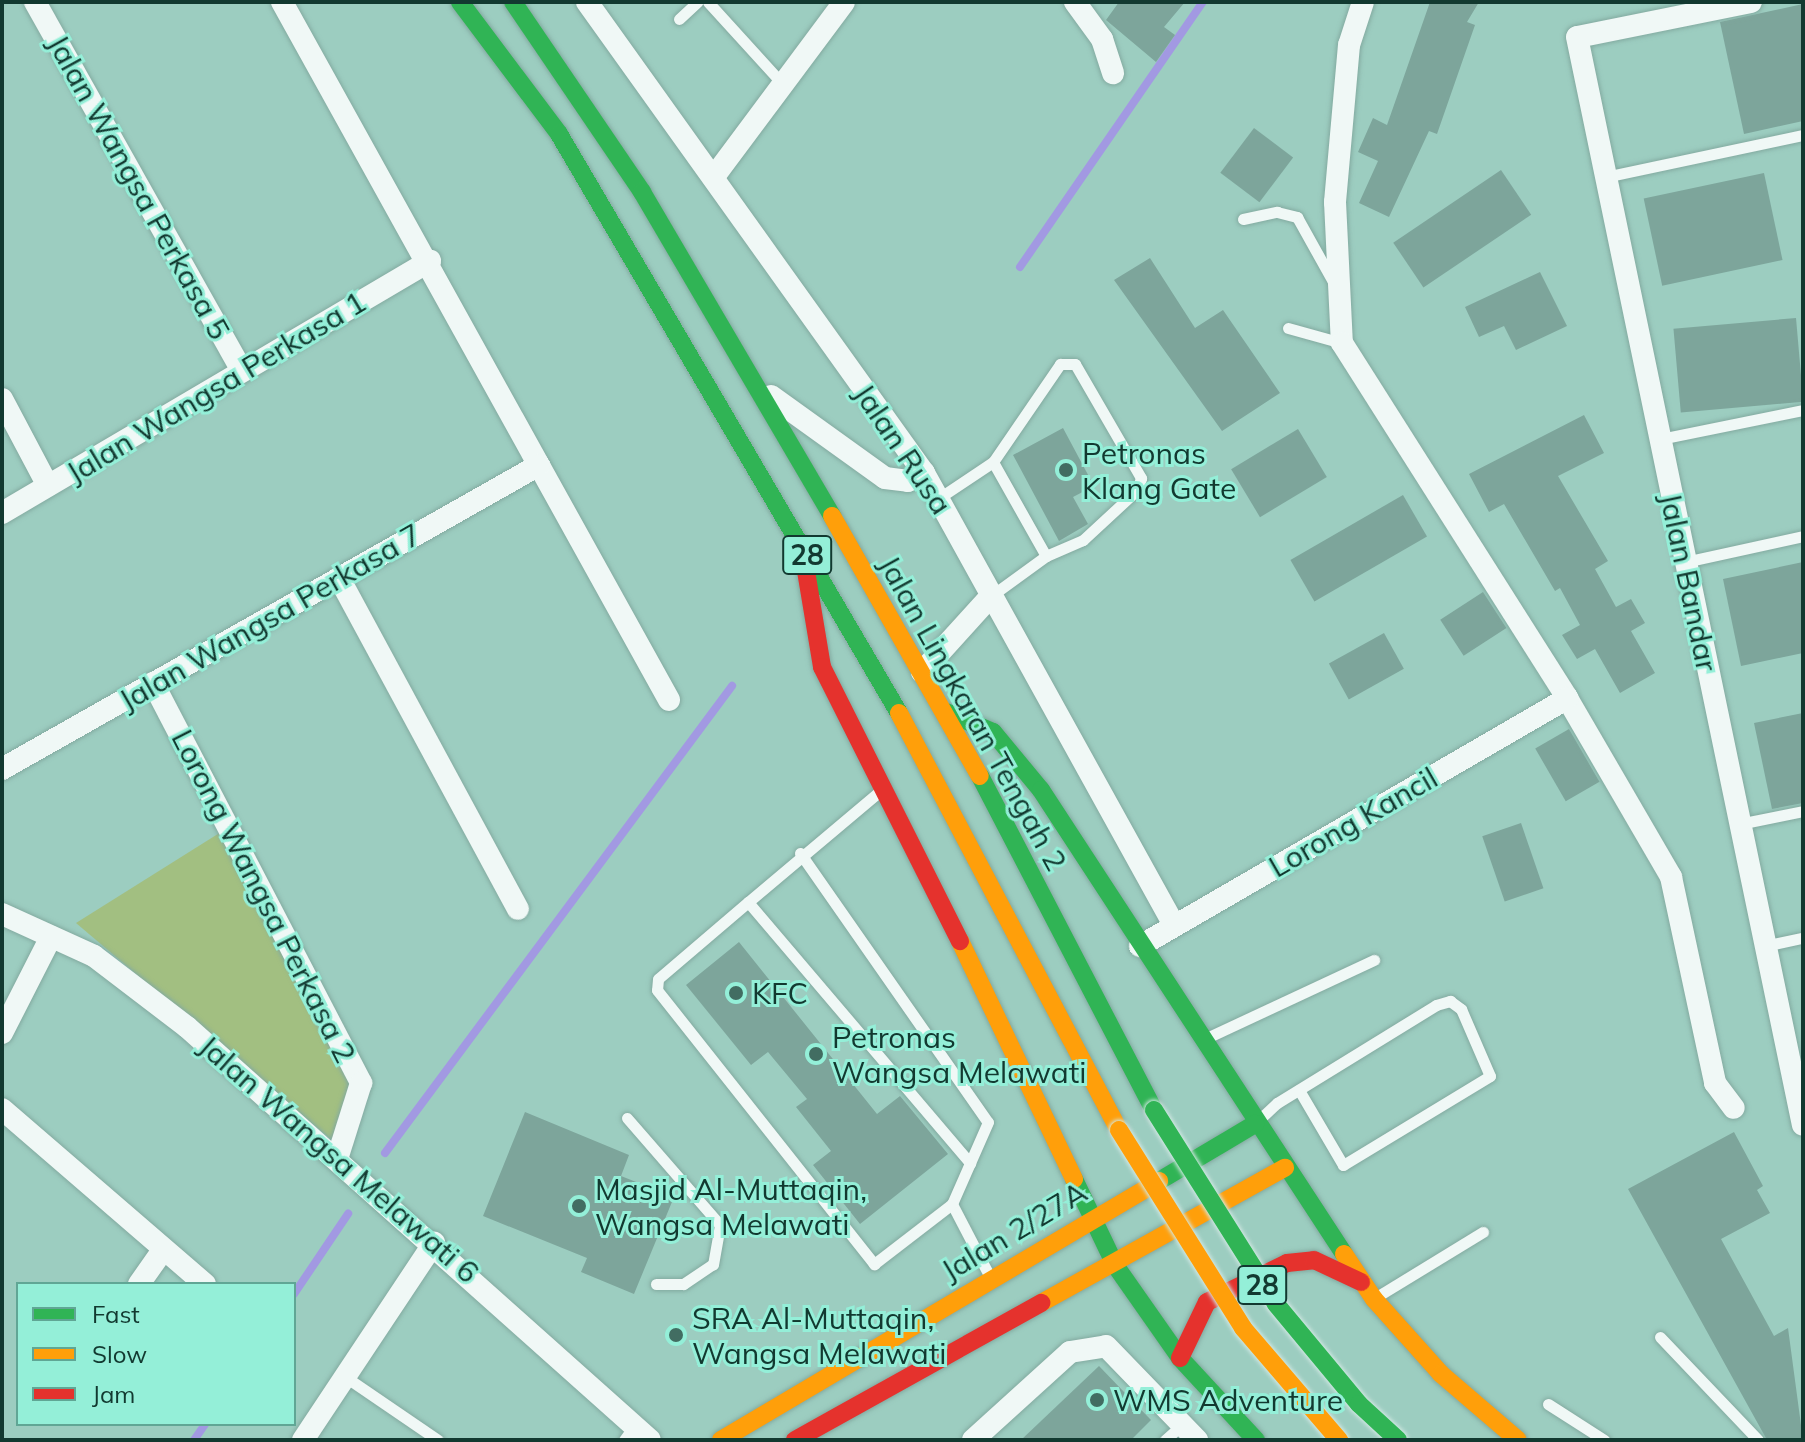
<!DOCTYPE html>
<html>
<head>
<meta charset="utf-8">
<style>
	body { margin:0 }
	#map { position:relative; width:1805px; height:1442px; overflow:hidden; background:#9ccdc0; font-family:Mulish,sans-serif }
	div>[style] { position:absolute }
	.green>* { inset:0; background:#a2bf81 }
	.stream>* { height:8px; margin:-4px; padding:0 4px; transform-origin:4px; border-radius:4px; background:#a299e2 }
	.building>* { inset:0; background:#7da59b; transform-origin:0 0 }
	.roads { filter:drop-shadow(0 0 2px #83aaa0) drop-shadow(0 0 2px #83aaa0) }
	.lane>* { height:11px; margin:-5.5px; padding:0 5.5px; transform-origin:5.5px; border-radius:5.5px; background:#f0f8f6 }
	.street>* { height:22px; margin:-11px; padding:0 11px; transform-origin:11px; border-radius:11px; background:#f0f8f6 }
	.fast>* { height:18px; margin:-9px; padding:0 9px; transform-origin:9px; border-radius:9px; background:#30b455 }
	.slow>* { height:18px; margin:-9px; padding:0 9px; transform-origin:9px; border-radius:9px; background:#ff9f0a }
	.jam>* { height:18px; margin:-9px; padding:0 9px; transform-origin:9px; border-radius:9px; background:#e5322d }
	.bridges { filter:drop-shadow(0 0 2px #d2e8e3) drop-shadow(0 0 2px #d2e8e3) }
	.fast-bridge>* { height:18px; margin:-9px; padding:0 9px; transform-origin:9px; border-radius:9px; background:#30b455 }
	.slow-bridge>* { height:18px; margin:-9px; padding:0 9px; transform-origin:9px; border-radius:9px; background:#ff9f0a }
	.dots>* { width:22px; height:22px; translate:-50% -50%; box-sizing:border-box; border:4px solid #94efd8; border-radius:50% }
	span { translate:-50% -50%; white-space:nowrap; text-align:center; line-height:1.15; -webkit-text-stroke:6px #94efd8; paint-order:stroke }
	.shield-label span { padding:2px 6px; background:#94efd8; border:2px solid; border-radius:6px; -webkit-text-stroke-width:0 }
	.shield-label { font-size:28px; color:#123930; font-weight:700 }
	.street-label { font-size:30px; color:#123930 }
	.poi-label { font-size:30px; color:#123930 }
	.left { translate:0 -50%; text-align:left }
	.frame { position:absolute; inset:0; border:4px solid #123930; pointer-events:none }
	.legend { position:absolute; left:16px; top:1282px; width:280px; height:144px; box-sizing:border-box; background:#94efd8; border:2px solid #60a695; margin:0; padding:10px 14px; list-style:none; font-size:24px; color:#123930 }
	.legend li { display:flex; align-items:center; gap:16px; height:40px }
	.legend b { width:40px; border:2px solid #60a695 }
</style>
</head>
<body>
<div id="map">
	<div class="green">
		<div style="clip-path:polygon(221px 832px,353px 1089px,334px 1142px,76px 923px)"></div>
	</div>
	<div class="stream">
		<div style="left:1020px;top:267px;width:322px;rotate:-55.4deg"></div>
		<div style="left:385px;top:1153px;width:582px;rotate:-53.39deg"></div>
		<div style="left:294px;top:1294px;width:97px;rotate:-56deg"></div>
		<div style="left:194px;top:1440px;width:19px;rotate:-55deg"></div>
	</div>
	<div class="building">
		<div style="clip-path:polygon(1119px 2px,1185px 2px,1164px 27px,1175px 35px,1156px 62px,1106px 20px)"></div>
		<div style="clip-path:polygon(1430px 2px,1479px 2px,1467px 22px,1475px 25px,1437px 134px,1429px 131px,1389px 217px,1359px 203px,1378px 161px,1358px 152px,1373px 118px,1387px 125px)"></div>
		<div style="clip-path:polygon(1803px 4px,1803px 121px,1744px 134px,1720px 22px)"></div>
		<div style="left:1254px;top:128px;width:49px;height:56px;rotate:37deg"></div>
		<div style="left:1501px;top:170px;width:54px;height:130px;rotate:56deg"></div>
		<div style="left:1764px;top:173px;width:89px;height:123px;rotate:78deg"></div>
		<div style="clip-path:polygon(1150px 258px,1195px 328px,1223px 310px,1280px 393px,1222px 431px,1114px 280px)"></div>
		<div style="clip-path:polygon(1540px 272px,1567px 326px,1516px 350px,1504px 326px,1479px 337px,1465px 307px)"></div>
		<div style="left:1796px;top:318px;width:84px;height:123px;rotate:85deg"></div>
		<div style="clip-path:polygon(1584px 415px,1604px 453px,1558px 476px,1608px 561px,1595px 569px,1616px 607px,1631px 599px,1645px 623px,1631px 631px,1655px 673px,1620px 693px,1595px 649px,1577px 659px,1562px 635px,1580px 625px,1560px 588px,1555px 591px,1504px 504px,1489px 512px,1469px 474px)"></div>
		<div style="clip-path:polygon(1063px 428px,1094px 486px,1073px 497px,1088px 524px,1059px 541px,1013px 455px)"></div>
		<div style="left:1298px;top:429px;width:56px;height:78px;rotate:59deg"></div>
		<div style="left:1403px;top:495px;width:48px;height:130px;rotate:60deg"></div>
		<div style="clip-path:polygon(1803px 562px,1803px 653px,1741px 666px,1723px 579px)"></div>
		<div style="left:1483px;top:592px;width:43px;height:51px;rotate:57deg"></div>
		<div style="left:1384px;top:633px;width:41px;height:63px;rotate:61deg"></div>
		<div style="clip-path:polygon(1803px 713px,1803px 803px,1772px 809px,1754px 723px)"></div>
		<div style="left:1569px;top:729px;width:61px;height:39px;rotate:60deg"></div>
		<div style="left:1521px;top:823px;width:69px;height:41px;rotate:71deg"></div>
		<div style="clip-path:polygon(739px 942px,877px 1114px,900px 1096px,948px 1154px,860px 1224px,813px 1165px,831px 1151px,796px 1107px,807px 1099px,768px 1052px,751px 1065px,686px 985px)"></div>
		<div style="clip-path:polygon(525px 1112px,629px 1155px,621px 1176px,674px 1197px,634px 1294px,581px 1272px,587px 1258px,483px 1216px)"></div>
		<div style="clip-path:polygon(1734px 1132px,1763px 1186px,1757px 1190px,1770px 1213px,1721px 1239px,1774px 1336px,1788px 1328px,1803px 1440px,1767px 1440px,1628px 1189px)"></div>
		<div style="clip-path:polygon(1099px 1366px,1151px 1420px,1131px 1440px,1021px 1440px)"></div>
	</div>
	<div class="roads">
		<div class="lane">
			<div style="left:708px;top:2px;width:107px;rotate:47.7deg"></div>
			<div style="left:679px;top:19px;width:25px;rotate:-43deg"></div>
			<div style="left:1605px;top:177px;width:202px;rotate:-12deg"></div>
			<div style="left:1243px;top:219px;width:35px;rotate:-12deg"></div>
			<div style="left:1277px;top:212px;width:21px;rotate:14deg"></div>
			<div style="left:1297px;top:217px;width:80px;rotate:60.9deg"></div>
			<div style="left:1288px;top:328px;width:56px;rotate:15.5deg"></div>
			<div style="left:1660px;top:439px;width:146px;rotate:-11.5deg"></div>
			<div style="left:993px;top:462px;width:108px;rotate:60.6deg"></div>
			<div style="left:939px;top:498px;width:65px;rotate:-33.7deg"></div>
			<div style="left:993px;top:462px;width:119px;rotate:-55.6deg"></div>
			<div style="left:1060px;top:364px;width:15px"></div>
			<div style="left:1075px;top:364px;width:132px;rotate:59.9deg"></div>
			<div style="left:1141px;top:478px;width:13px;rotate:108deg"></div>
			<div style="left:1137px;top:490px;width:74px;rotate:137.2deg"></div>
			<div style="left:1083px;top:540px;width:40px;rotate:156.6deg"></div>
			<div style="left:1046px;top:556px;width:68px;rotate:144deg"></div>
			<div style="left:1685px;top:562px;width:121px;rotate:-12.4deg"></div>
			<div style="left:880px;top:791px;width:172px;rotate:139.9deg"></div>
			<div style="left:748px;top:902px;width:343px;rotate:49.6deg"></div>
			<div style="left:1739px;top:824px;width:65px;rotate:-11.5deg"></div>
			<div style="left:800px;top:853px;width:328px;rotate:55.1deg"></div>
			<div style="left:988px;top:1122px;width:90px;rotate:113.7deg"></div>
			<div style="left:952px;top:1204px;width:82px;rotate:62.5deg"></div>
			<div style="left:748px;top:902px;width:118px;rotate:139.5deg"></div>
			<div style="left:658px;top:979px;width:11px;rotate:95deg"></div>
			<div style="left:657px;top:990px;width:350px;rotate:51.6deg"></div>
			<div style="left:874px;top:1264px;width:98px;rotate:-37.6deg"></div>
			<div style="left:1764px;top:946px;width:40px;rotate:-12deg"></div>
			<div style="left:1211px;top:1036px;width:180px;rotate:-25deg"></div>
			<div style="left:1263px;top:1116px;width:19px;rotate:-43deg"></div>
			<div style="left:1277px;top:1103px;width:187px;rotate:-31.6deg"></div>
			<div style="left:1436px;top:1005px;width:15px;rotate:-16deg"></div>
			<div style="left:1450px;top:1001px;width:14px;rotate:36deg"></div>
			<div style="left:1461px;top:1009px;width:73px;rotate:66.6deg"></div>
			<div style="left:1490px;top:1076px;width:172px;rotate:148.8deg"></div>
			<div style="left:1343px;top:1165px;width:87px;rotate:-120.4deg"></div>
			<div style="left:627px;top:1118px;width:142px;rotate:49deg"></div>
			<div style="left:720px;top:1225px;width:40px;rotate:100deg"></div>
			<div style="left:713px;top:1264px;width:36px;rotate:146deg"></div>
			<div style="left:683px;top:1284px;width:27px;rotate:180deg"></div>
			<div style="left:1378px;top:1296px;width:123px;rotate:-31.4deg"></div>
			<div style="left:1660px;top:1337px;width:142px;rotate:46.4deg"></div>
			<div style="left:347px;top:1378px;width:110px;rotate:34.3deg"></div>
			<div style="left:1548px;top:1404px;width:67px;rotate:32.7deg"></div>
			<div style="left:624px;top:1440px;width:17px;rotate:-54deg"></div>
			<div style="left:1165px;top:1440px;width:24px;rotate:-42deg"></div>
		</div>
		<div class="street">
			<div style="left:35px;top:2px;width:423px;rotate:60.7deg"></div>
			<div style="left:282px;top:2px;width:798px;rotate:60.99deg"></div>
			<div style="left:587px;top:2px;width:579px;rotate:54.42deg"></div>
			<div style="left:924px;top:473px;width:517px;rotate:61.05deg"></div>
			<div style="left:1075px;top:2px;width:46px;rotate:53.9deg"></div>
			<div style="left:1102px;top:39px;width:36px;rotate:72deg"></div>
			<div style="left:1363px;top:2px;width:45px;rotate:108deg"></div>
			<div style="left:1349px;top:45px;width:158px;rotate:95.1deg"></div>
			<div style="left:1335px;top:202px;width:141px;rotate:87.2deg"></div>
			<div style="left:1342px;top:343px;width:420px;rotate:57.6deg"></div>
			<div style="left:1567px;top:698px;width:207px;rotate:59.8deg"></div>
			<div style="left:1671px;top:877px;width:211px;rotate:77.9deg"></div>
			<div style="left:1715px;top:1083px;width:31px;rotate:53deg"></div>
			<div style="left:1751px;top:2px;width:177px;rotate:168.6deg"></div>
			<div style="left:1577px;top:37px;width:1111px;rotate:78.27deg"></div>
			<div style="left:716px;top:174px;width:214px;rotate:-53.3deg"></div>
			<div style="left:771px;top:396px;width:140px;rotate:35.7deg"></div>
			<div style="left:885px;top:478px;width:23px;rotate:7deg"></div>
			<div style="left:908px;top:481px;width:18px;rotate:-27deg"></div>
			<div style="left:2px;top:399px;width:98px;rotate:62.1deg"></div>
			<div style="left:2px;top:513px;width:497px;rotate:-30.5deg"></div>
			<div style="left:339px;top:578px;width:376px;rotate:61.6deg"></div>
			<div style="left:922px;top:672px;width:103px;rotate:-47.8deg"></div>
			<div style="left:153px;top:683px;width:451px;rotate:62.5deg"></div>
			<div style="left:361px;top:1083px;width:77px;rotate:107.5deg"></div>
			<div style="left:2px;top:769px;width:617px;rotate:-29.51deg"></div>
			<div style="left:2px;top:914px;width:101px;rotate:24.5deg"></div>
			<div style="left:94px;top:956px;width:117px;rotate:37.4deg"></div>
			<div style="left:187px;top:1027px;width:620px;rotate:41.73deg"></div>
			<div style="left:1140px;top:946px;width:494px;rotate:-30.1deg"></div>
			<div style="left:2px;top:1033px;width:108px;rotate:-63deg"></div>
			<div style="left:2px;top:1109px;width:268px;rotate:40.8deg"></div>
			<div style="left:139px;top:1284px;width:42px;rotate:-54.8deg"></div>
			<div style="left:303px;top:1440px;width:237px;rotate:-56.4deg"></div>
			<div style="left:973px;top:1440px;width:131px;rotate:-42.2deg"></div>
			<div style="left:1070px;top:1352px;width:36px;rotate:-9deg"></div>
			<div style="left:1106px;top:1346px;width:131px;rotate:45.9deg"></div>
		</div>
		<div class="fast">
			<div style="left:460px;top:2px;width:165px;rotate:53.1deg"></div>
			<div style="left:559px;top:134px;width:671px;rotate:59.58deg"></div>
			<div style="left:513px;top:2px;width:230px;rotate:55.8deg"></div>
			<div style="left:642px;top:192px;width:376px;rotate:59.6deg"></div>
			<div style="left:946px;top:712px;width:51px;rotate:23.1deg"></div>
			<div style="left:993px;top:732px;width:75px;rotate:50.4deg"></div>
			<div style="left:1041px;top:790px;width:554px;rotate:56.85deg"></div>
			<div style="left:980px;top:776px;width:377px;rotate:62.5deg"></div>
			<div style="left:1074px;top:1179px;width:95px;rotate:64.5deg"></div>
			<div style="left:1115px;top:1265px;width:113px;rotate:55deg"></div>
			<div style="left:1180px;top:1358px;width:112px;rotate:47.2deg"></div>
			<div style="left:1159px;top:1181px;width:112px;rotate:-30.7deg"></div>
		</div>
		<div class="slow">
			<div style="left:832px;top:516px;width:299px;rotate:60.4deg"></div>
			<div style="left:899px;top:713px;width:471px;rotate:62.2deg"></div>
			<div style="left:960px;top:941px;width:264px;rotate:64.4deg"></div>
			<div style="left:1344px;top:1254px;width:54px;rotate:56.3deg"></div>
			<div style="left:1374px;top:1299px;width:101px;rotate:48.2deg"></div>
			<div style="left:1441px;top:1374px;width:101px;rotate:40.6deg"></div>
			<div style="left:1041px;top:1303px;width:279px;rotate:-29deg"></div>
			<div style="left:721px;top:1440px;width:509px;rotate:-30.6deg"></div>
		</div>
		<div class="jam">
			<div style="left:806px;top:571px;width:97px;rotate:80.5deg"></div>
			<div style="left:822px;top:667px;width:307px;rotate:63.3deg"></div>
			<div style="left:1180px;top:1358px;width:62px;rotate:-64.3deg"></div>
			<div style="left:1207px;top:1302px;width:89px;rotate:-26deg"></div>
			<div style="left:1287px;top:1263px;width:27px;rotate:-6deg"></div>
			<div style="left:1314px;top:1260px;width:52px;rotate:25.1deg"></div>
			<div style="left:795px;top:1440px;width:282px;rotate:-29.1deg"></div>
		</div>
	</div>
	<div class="bridges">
		<div class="fast-bridge">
			<div style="left:1154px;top:1110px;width:229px;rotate:57.8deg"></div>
			<div style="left:1276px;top:1304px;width:130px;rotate:50.3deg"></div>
			<div style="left:1359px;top:1404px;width:53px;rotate:42.7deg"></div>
		</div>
		<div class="slow-bridge">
			<div style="left:1119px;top:1130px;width:234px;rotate:57.9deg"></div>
			<div style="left:1243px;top:1328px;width:148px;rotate:49.4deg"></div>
		</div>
	</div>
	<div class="dots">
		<div style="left:1066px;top:470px;background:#426d62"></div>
		<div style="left:736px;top:993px;background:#426d62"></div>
		<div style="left:816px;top:1054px;background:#426d62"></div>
		<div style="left:579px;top:1206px;background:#426d62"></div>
		<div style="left:676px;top:1335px;background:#426d62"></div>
		<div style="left:1097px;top:1400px;background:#426d62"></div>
	</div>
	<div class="shield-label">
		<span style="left:807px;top:555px">28</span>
		<span style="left:1262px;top:1285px">28</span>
	</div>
	<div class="street-label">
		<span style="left:139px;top:187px;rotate:61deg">Jalan Wangsa Perkasa 5</span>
		<span style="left:216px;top:387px;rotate:-31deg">Jalan Wangsa Perkasa 1</span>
		<span style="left:903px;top:449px;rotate:56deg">Jalan Rusa</span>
		<span style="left:1689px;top:582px;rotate:78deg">Jalan Bandar</span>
		<span style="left:270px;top:617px;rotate:-30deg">Jalan Wangsa Perkasa 7</span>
		<span style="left:973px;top:713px;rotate:61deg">Jalan Lingkaran Tengah 2</span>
		<span style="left:1353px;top:822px;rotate:-30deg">Lorong Kancil</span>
		<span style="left:264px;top:896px;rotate:63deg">Lorong Wangsa Perkasa 2</span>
		<span style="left:339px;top:1159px;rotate:41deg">Jalan Wangsa Melawati 6</span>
		<span style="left:1014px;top:1231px;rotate:-31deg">Jalan 2/27A</span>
	</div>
	<div class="poi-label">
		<span class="left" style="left:1082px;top:470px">Petronas<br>Klang Gate</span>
		<span class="left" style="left:752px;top:993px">KFC</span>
		<span class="left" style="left:832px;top:1054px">Petronas<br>Wangsa Melawati</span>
		<span class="left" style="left:595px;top:1206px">Masjid Al-Muttaqin,<br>Wangsa Melawati</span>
		<span class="left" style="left:692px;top:1335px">SRA Al-Muttaqin,<br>Wangsa Melawati</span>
		<span class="left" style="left:1113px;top:1400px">WMS Adventure</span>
	</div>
	<div class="frame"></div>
	<ul class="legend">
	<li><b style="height:10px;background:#30b455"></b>Fast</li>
	<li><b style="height:10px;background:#ff9f0a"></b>Slow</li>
	<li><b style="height:10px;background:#e5322d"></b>Jam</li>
	</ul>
</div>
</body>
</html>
